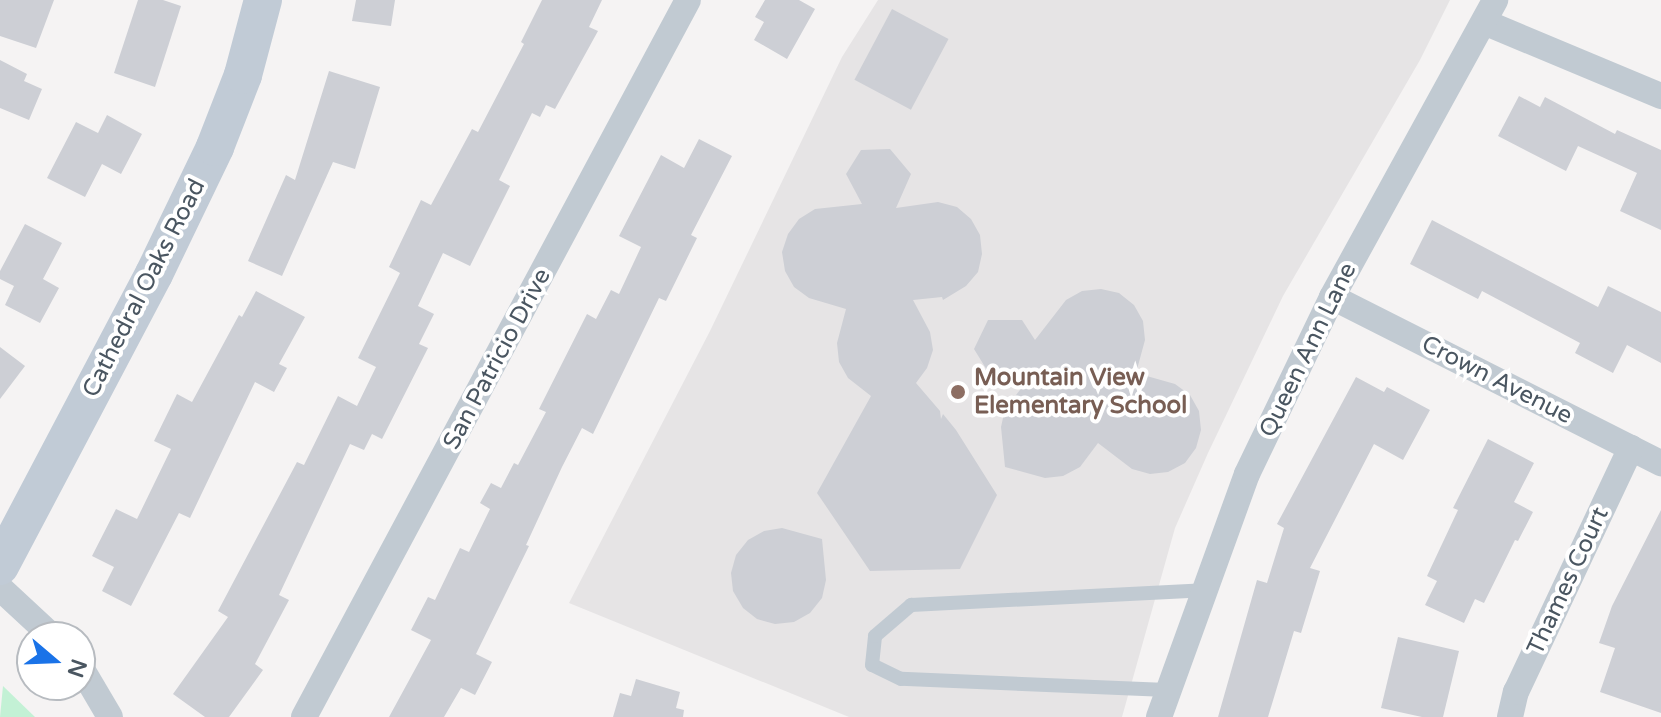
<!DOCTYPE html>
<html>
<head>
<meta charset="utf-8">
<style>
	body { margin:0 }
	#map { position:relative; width:1661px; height:717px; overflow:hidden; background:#f5f3f3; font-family:"Varela Round",sans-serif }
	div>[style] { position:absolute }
	.education>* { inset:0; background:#e6e4e5 }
	.green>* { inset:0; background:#c3f1d5 }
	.building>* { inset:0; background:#cdcfd5; transform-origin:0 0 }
	.lane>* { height:14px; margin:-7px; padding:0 7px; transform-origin:7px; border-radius:7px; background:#c1cad2 }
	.street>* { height:26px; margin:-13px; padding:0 13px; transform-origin:13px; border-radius:13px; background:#c1cad2 }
	.secondary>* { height:38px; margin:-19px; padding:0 19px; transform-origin:19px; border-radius:19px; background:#c1cbd6 }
	.dots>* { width:22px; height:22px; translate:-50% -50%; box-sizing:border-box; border:4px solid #fff; border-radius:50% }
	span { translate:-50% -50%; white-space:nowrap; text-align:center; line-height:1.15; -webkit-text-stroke:8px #fff; paint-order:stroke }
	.street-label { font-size:24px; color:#4a5661 }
	.education-label { font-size:24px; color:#785e54; font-weight:700 }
	.left { translate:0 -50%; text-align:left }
	.north { position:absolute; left:16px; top:621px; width:80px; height:80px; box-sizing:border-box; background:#fff; border:2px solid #b7bbc0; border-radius:50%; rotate:109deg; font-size:22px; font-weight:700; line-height:32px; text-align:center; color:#4a5661 }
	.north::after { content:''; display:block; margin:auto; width:28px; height:36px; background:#1a73e8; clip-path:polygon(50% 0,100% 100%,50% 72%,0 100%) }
</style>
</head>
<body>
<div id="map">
	<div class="education">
		<div style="clip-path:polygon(878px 0,1450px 0,1420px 60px,1283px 296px,1208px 453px,1175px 528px,1122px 717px,849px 717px,569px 603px,710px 331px,842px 57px)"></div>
	</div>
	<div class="green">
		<div style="clip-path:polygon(3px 686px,35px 717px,0 717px)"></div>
	</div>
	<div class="building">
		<div style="clip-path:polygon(0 0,54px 0,36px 48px,0 36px)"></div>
		<div style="clip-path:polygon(138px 0,163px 0,181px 6px,155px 87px,114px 73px)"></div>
		<div style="clip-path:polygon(356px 0,395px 0,391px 26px,352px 21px)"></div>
		<div style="clip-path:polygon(542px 0,602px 0,589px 27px,598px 31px,555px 109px,546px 105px,540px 117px,532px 113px,499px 180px,510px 186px,470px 266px,443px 253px,418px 306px,434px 314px,419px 344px,428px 348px,382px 439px,372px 434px,364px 450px,350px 444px,279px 595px,289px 600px,255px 664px,263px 670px,229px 717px,205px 717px,173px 694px,228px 617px,218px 611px,297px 462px,304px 465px,338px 396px,357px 406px,376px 367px,358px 358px,400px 273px,389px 267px,421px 200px,431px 205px,472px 129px,478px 132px,524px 44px,521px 42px)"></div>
		<div style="clip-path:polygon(765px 0,799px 0,815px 9px,787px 59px,754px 40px,764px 22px,755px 17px)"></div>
		<div style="left:892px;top:9px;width:64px;height:80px;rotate:28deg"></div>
		<div style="clip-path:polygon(0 60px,27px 74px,24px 81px,42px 89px,29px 120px,0 108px)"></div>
		<div style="clip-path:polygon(329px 71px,380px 87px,355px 169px,333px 162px,282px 276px,248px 261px,286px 175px,295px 180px)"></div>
		<div style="clip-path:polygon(1519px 96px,1540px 107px,1545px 97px,1615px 134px,1617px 130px,1661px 150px,1661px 230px,1620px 211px,1637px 173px,1578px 146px,1566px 171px,1498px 136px)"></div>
		<div style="clip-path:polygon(107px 115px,142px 134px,121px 174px,102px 164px,85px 197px,47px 178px,76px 122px,98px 133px)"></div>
		<div style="clip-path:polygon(699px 139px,732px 156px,691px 235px,697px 238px,666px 301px,659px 298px,593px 434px,582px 428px,562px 467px,526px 545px,529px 546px,476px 654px,492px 662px,475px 695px,461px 688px,444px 717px,389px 717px,431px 640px,411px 630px,428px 597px,435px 600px,460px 548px,469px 552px,490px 509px,480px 503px,491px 483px,501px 488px,514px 463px,518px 465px,546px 412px,539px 409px,587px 314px,596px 319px,611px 290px,619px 294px,641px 247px,619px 236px,661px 155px,684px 168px)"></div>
		<div style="clip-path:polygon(890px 149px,911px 174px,896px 208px,938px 202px,957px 207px,971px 219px,980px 235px,982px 254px,978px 272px,966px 286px,943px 300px,942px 297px,913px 300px,930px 332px,933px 350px,927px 368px,916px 383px,940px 411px,941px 419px,943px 414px,956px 430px,997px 495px,960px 569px,870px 571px,817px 493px,871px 396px,848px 378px,839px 362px,837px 343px,846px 309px,809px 298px,794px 287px,785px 271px,782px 252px,788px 234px,799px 219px,815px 209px,862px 204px,846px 174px,861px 150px)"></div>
		<div style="clip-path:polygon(1432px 220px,1598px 307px,1608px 286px,1661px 312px,1661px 363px,1627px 345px,1613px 373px,1575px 353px,1580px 343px,1482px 291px,1478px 299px,1410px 264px)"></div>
		<div style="clip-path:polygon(25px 224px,62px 243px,43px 279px,59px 288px,40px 323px,5px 305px,14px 286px,0 279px,0 271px)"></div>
		<div style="clip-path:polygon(1101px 289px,1119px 293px,1134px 305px,1143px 321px,1145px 340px,1136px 373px,1175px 384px,1190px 395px,1199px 411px,1201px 430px,1196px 448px,1185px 463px,1168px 472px,1150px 474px,1132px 469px,1098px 443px,1080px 467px,1063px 476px,1045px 478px,1005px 467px,1001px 427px,1005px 409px,1034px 372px,990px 375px,974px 349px,988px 320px,1022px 320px,1035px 340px,1066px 300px,1082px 291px)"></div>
		<div style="clip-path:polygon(256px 291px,305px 317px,279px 364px,287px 368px,274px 392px,255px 382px,190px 518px,179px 513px,131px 606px,102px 591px,114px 567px,92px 556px,116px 509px,137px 519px,171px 449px,154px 441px,177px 394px,192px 402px,239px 315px,242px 317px)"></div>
		<div style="clip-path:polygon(0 347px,25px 366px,0 399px)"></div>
		<div style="clip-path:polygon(1356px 377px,1384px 392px,1387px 387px,1430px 410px,1403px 460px,1374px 444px,1310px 568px,1320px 571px,1301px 633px,1294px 631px,1268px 717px,1218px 717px,1257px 580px,1267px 583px,1284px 528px,1277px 524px)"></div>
		<div style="clip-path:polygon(1488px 439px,1534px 463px,1514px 502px,1533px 512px,1518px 541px,1515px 540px,1484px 603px,1475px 599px,1464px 623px,1425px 605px,1437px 581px,1427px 576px,1458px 510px,1453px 508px)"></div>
		<div style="clip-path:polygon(1661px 510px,1661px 713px,1600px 692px,1615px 648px,1599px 643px,1612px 606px)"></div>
		<div style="clip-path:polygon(782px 528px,822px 539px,826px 580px,822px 598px,810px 613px,794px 622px,775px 624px,757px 619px,743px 608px,733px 591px,731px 573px,736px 555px,748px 540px,764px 531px)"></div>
		<div style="clip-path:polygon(1398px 637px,1459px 651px,1443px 717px,1422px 717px,1381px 708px)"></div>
		<div style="clip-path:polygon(636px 679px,680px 692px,676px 708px,684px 710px,683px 717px,613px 717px,620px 693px,631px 696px)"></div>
	</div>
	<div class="lane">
		<div style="left:1167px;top:690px;width:266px;rotate:-177.6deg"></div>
		<div style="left:901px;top:679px;width:32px;rotate:-154deg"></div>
		<div style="left:872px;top:665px;width:29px;rotate:-84deg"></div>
		<div style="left:875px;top:636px;width:48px;rotate:-40.7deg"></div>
		<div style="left:911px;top:605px;width:293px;rotate:-2.9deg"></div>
	</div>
	<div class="street">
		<div style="left:1484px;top:22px;width:192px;rotate:22.7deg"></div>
		<div style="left:1332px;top:297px;width:369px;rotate:26.8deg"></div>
		<div style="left:0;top:588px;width:72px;rotate:42.8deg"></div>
		<div style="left:80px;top:666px;width:59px;rotate:59.5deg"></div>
		<div style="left:304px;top:717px;width:813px;rotate:-61.83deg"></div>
		<div style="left:1159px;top:717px;width:258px;rotate:-70.1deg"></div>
		<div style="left:1247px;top:474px;width:196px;rotate:-64.3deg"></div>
		<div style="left:1332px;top:297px;width:339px;rotate:-61.2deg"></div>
		<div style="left:1510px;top:717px;width:26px;rotate:-77deg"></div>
		<div style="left:1516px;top:692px;width:270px;rotate:-64.8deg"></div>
	</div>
	<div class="secondary">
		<div style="left:0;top:566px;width:330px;rotate:-62.2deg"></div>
		<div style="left:154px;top:274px;width:141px;rotate:-64.3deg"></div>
		<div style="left:215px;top:147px;width:77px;rotate:-68.7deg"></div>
		<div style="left:243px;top:75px;width:78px;rotate:-75.1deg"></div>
	</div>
	<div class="dots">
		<div style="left:958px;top:392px;background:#8d6e63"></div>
	</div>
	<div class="street-label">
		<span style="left:144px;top:288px;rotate:-63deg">Cathedral Oaks Road</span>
		<span style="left:1308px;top:350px;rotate:-64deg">Queen Ann Lane</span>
		<span style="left:497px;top:359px;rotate:-62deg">San Patricio Drive</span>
		<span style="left:1497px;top:380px;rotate:27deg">Crown Avenue</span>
		<span style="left:1568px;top:581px;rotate:-65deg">Thames Court</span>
	</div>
	<div class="education-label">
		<span class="left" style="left:974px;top:392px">Mountain View<br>Elementary School</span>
	</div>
	<div class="north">N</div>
</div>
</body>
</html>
